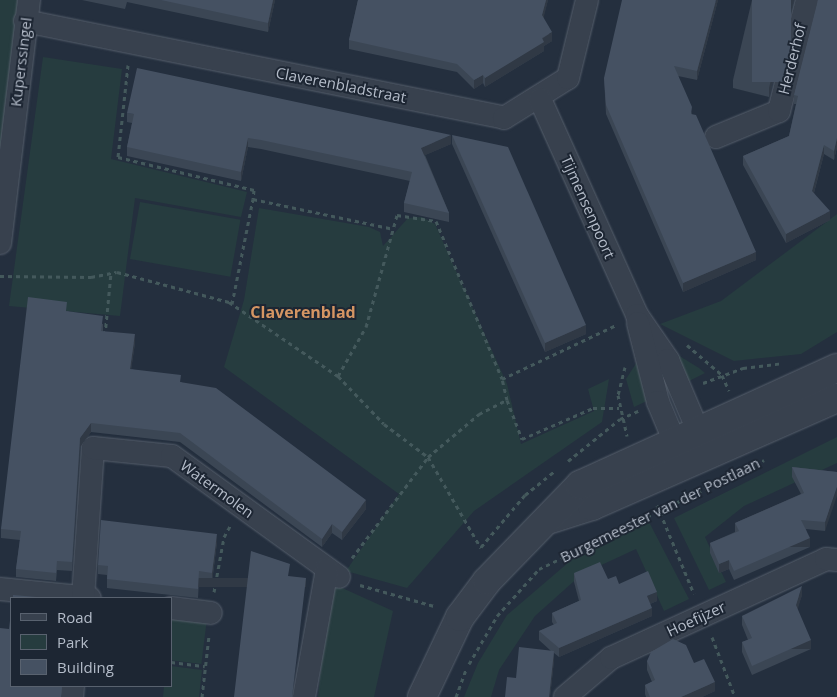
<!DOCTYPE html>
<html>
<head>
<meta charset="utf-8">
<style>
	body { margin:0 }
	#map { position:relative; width:837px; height:697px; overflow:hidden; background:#242f3e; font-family:"Open Sans",sans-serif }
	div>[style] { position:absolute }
	.green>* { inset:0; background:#263c3f; transform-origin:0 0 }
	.path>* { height:3px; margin-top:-1.5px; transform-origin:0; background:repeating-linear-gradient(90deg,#44595c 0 4px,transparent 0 8px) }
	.roads { filter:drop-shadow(0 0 1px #565f6c) drop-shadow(0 0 1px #565f6c) }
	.minor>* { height:22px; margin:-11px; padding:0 11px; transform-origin:11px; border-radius:11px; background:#38414e }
	.tertiary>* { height:28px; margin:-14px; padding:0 14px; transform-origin:14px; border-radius:14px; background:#38414e }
	.wall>* { inset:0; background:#3b4654 }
	.shaded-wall>* { inset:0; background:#303945; transform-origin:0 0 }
	.building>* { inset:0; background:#455162; transform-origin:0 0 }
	span { translate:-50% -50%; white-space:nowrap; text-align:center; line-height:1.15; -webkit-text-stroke:4px #1d2633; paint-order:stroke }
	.street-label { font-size:15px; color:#b4bcc9 }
	.neighbourhood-label { font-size:16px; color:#d59563; font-weight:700 }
	.legend { position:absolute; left:10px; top:597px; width:162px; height:90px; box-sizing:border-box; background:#1d2633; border:1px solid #59626f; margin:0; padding:6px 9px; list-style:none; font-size:15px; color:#b4bcc9 }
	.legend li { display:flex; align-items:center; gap:10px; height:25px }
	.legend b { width:25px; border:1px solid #59626f }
</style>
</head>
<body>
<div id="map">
	<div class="green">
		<div style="clip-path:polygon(0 0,19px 0,0 166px)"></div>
		<div style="clip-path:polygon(43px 57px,122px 69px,111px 159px,247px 192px,241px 217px,135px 198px,120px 316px,9px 306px)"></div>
		<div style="left:140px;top:202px;width:102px;height:58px;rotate:10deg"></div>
		<div style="clip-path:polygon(259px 208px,369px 227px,380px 232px,383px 246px,408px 218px,422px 217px,435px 224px,507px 384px,521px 444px,594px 411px,588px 389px,609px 379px,602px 422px,474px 511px,407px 588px,346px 571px,399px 494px,224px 367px,244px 300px)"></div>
		<div style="clip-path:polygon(837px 214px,837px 332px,801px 354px,734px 361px,660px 324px,721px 301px)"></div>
		<div style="clip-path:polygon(673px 352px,699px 368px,705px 373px,685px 383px)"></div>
		<div style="clip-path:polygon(637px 362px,649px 400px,634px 407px,626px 379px)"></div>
		<div style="clip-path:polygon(837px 437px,837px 463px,744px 506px,705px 537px,726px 582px,709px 590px,674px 518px)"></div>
		<div style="clip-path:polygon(649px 522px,689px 599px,664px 611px,636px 549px,582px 574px,535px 616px,499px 670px,491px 697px,464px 697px,478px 663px,507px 615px,576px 556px)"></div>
		<div style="clip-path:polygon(329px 582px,393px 611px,374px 697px,318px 697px)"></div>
		<div style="left:172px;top:616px;width:35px;height:44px;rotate:7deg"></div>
		<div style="clip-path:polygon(171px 666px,202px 670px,199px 697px,163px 697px,164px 686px,171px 686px)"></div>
	</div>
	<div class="path">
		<div style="left:128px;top:65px;width:93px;rotate:96.2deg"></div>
		<div style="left:118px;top:157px;width:140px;rotate:13.6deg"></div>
		<div style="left:254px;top:190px;width:9px;rotate:96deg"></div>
		<div style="left:0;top:276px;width:91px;rotate:0.6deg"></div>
		<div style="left:91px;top:277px;width:26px;rotate:-11deg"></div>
		<div style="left:117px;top:272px;width:116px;rotate:15deg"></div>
		<div style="left:229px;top:302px;width:132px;rotate:34.2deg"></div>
		<div style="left:338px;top:376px;width:66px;rotate:46.2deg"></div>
		<div style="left:384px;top:424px;width:55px;rotate:36.9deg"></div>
		<div style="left:428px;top:457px;width:105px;rotate:59.8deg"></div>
		<div style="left:232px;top:304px;width:107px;rotate:-78.7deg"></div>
		<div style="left:253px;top:199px;width:144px;rotate:12deg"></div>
		<div style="left:105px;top:335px;width:62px;rotate:-84.5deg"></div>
		<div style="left:687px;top:345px;width:46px;rotate:40.6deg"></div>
		<div style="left:722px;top:375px;width:17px;rotate:66deg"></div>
		<div style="left:625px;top:367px;width:29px;rotate:104deg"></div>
		<div style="left:618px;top:395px;width:42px;rotate:77.6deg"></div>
		<div style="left:338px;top:376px;width:56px;rotate:-60.3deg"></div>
		<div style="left:366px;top:327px;width:116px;rotate:-74.5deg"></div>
		<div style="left:397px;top:215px;width:39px;rotate:9deg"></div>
		<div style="left:436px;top:221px;width:171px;rotate:67.3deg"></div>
		<div style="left:502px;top:379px;width:126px;rotate:-25.3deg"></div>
		<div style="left:703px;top:383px;width:43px;rotate:-20.6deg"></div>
		<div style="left:743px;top:368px;width:38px;rotate:-7deg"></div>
		<div style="left:507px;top:400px;width:42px;rotate:69deg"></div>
		<div style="left:522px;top:439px;width:77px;rotate:-23.6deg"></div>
		<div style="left:593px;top:408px;width:26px"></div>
		<div style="left:568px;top:461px;width:67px;rotate:-38.9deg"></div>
		<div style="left:620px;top:419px;width:20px;rotate:-24deg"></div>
		<div style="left:657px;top:505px;width:96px;rotate:67.4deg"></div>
		<div style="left:481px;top:547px;width:68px;rotate:-49.8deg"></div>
		<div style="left:525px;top:495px;width:38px;rotate:-39deg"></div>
		<div style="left:352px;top:558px;width:126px;rotate:-53deg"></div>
		<div style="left:428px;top:457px;width:67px;rotate:-40.1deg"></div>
		<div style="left:479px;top:414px;width:31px;rotate:-27deg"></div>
		<div style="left:507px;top:400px;width:22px;rotate:-103deg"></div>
		<div style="left:360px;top:585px;width:77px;rotate:15.8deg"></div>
		<div style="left:214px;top:592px;width:56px;rotate:-79.7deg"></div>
		<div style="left:224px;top:537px;width:13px;rotate:-61deg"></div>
		<div style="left:712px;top:637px;width:64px;rotate:69deg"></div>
		<div style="left:171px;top:662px;width:34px;rotate:7deg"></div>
		<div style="left:469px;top:664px;width:56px;rotate:-59.7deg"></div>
		<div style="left:497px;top:616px;width:63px;rotate:-48.2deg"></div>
		<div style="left:539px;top:569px;width:250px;rotate:-25.8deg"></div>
		<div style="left:202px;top:697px;width:61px;rotate:-83.5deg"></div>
		<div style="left:456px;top:697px;width:30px;rotate:-70deg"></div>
	</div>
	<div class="roads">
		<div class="minor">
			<div style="left:25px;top:21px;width:489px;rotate:11.4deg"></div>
			<div style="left:504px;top:118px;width:75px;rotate:-32deg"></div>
			<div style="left:568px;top:78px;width:80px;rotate:-76.3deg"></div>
			<div style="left:540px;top:99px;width:237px;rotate:65.8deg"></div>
			<div style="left:637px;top:315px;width:55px;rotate:55.4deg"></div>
			<div style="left:668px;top:360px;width:95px;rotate:67deg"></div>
			<div style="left:716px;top:137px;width:68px;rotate:-22.4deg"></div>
			<div style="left:779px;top:111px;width:114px;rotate:-75.8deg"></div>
			<div style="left:0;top:243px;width:245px;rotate:-83.2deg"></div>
			<div style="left:638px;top:323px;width:81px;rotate:75.8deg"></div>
			<div style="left:658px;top:402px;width:60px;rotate:67.3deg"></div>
			<div style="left:0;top:589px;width:90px;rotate:5.7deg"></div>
			<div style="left:83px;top:598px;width:150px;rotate:-86.2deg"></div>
			<div style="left:93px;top:448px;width:79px;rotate:5.8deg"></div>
			<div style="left:172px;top:456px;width:206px;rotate:35.9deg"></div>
			<div style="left:171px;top:608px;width:40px;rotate:7.1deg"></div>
			<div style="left:72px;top:697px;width:11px;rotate:-85deg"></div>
			<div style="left:304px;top:697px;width:130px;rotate:-79.8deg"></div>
			<div style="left:565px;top:697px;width:60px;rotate:-40.3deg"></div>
			<div style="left:611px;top:658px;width:237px;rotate:-24.7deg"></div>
			<div style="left:826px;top:559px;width:11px;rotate:5deg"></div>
		</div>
		<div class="tertiary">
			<div style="left:551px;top:519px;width:43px;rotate:-17.6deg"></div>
			<div style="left:592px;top:506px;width:268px;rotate:-23.8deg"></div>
			<div style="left:422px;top:697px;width:89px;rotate:-64.6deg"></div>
			<div style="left:460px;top:617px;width:45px;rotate:-53.1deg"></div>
			<div style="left:487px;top:581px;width:134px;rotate:-45.9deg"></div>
			<div style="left:580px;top:485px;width:282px;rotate:-24.5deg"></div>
		</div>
	</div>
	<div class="wall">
		<div style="clip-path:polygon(82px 0,275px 0,268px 32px,127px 2px,125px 9px)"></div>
		<div style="clip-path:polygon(358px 0,548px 0,543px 18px,552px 41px,544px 46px,544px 51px,485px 87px,483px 83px,474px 89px,457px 72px,349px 49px,349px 40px)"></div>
		<div style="clip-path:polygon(718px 0,697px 80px,678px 76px,692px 114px,756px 260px,683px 292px,606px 114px,604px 78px)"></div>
		<div style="clip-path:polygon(752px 0,794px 0,769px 97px,733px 88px,733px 80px)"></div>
		<div style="clip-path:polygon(837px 0,837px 147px,834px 160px,824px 154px,814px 193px,830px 220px,786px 243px,743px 165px,743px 156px,789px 136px,796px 104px,794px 104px,794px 95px)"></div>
		<div style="clip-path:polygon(127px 113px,451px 144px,425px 155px,449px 213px,449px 222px,404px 212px,404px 203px,410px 181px,261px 149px,248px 147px,241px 181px,127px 156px,127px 147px,132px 123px,127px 122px)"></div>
		<div style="clip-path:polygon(452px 135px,586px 334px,545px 352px,452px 144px)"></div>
		<div style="clip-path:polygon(67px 311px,103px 324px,103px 331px,135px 343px,131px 369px,181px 382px,366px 509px,342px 540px,332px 533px,322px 547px,180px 442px,91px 432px,80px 447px,72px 571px,57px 570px,56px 581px,16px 577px,16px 569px,20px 540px,1px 538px,1px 529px)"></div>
		<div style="clip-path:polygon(792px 467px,837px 472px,825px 531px,806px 529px,810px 547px,734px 580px,729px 569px,719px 573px,710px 553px,710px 543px,735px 532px,735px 523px,801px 494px,792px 477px)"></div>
		<div style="clip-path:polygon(217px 542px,212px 582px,199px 580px,198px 598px,107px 588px,107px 575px,98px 574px,98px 565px)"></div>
		<div style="clip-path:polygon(574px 573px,608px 579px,657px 601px,650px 604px,652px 616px,559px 657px,554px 653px,554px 660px,550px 697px,505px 697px,516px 678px,551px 651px,539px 640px,539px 631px,554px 625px,552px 622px,552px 613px,579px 601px,574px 582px)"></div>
		<div style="clip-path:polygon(802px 595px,797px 609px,811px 649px,752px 675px,742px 652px,742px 642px,748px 640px,742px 625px,742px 616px)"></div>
		<div style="clip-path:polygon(647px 661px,694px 663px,715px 691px,702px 697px,646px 697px,645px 694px,645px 685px,652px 682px,647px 670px)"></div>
	</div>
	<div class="shaded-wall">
		<div style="clip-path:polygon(273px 0,275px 0,268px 32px,268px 23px)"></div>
		<div style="clip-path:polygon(546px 0,548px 0,542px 24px,542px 15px)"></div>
		<div style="clip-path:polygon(716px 0,718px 0,697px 80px,697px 71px)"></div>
		<div style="clip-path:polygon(791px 0,794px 0,769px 97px,769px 88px)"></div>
		<div style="clip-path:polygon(552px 32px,552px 41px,544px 46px,544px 51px,485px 87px,485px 78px)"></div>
		<div style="clip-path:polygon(483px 75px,483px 83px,474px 89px,474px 80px)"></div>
		<div style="clip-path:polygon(451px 135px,451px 144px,421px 157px,421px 148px)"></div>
		<div style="clip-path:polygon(248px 138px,248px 147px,241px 181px,241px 172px)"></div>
		<div style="clip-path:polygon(837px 138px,837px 147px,834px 160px,834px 151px)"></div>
		<div style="clip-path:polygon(824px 145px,824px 154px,812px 200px,812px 191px)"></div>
		<div style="clip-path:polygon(830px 211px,830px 220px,786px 243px,786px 234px)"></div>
		<div style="clip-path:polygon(756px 252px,756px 260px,683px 292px,683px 283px)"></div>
		<div style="clip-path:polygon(586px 325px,586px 334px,545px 352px,545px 343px)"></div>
		<div style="clip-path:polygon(135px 334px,135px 343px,130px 378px,130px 369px)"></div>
		<div style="clip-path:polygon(91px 423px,91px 432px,80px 447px,72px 571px,80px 438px)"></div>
		<div style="clip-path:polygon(837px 487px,837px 496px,825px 531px,825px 522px)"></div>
		<div style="clip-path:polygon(366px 500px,366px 509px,342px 540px,342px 532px)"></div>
		<div style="clip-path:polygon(332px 524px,332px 533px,322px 547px,322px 539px)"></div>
		<div style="clip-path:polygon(217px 534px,217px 542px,212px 582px,212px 573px)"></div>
		<div style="left:810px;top:538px;width:9px;height:83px;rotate:90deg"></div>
		<div style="clip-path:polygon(729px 560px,729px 569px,719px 573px,719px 564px)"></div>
		<div style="left:306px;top:578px;width:9px;height:120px;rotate:90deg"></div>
		<div style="clip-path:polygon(802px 586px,802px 595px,796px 615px,796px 605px)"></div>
		<div style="clip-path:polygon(657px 592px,657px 601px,647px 605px,647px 596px)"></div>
		<div style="clip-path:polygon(652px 608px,652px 616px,559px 657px,559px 648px)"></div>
		<div style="left:811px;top:640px;width:9px;height:64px;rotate:90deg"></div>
		<div style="clip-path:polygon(554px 651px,554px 660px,550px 697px,549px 697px)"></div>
		<div style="clip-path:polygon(715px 682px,715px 691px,702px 697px,681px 697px)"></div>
	</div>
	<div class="building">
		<div style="clip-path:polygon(161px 0,273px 0,268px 23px)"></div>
		<div style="clip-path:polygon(358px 0,546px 0,542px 15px,552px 32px,542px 38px,544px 42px,485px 78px,483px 75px,474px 80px,457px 64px,349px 40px)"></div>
		<div style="clip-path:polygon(622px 0,716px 0,697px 71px,674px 66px,692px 107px,691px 114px,696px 115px,756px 252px,683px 283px,606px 105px,604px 78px)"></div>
		<div style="left:752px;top:0;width:39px;height:82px"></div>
		<div style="clip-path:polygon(818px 0,837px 0,837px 138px,834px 151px,824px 145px,812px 191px,830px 211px,786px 234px,743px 156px,789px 136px,798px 96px,794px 95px)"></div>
		<div style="clip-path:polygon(137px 68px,451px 135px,421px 148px,449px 213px,404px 203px,412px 172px,261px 140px,248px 138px,241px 172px,127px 147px,134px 114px,127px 113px)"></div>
		<div style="clip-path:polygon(452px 135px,508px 147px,586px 325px,545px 343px)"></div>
		<div style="clip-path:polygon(28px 297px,67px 302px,66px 311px,103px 316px,101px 331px,135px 334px,130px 369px,181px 375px,180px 382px,216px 388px,366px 500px,342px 532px,332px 524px,322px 539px,180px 433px,91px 423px,80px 438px,72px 562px,57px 561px,56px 573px,16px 569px,21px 531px,1px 529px)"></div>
		<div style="clip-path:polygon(792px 467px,837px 472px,837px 487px,825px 522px,801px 520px,810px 538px,734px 571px,729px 560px,719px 564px,710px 543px,739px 531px,735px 523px,804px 493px)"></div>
		<div style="clip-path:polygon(101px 520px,217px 534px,212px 573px,199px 571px,198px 589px,107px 579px,108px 566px,98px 565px)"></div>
		<div style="clip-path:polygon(251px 551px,290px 564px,288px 576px,306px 578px,292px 697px,234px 697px)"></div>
		<div style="clip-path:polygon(600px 562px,608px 579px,616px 576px,619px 584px,648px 571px,657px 592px,647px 596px,652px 608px,559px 648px,539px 631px,557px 623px,552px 613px,581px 600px,574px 573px)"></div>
		<div style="clip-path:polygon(802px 586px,796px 605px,811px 640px,752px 666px,742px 642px,752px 638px,742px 616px)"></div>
		<div style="clip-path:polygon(13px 595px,48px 598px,13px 598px)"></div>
		<div style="clip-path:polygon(11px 612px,11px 686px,62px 686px,61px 697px,0 697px,0 628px,9px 629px)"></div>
		<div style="clip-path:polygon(673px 639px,686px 645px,694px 663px,704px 659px,715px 682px,681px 697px,650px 697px,645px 685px,655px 680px,647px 661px,651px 652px)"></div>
		<div style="clip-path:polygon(519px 647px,554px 651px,549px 697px,505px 697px,507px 677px,516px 678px)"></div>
	</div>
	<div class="street-label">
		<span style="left:792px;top:59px;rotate:-76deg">Herderhof</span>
		<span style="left:21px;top:62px;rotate:-83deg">Kuperssingel</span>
		<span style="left:341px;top:85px;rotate:11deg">Claverenbladstraat</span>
		<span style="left:588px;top:207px;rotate:66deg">Tijmensenpoort</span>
		<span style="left:217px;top:489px;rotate:36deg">Watermolen</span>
		<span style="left:660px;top:510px;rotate:-26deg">Burgemeester van der Postlaan</span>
		<span style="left:696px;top:619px;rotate:-25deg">Hoefijzer</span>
	</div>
	<div class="neighbourhood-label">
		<span style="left:303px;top:312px">Claverenblad</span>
	</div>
	<ul class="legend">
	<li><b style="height:6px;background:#38414e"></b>Road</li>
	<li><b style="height:14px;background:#263c3f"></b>Park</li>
	<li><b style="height:14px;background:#455162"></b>Building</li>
	</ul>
</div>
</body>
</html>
